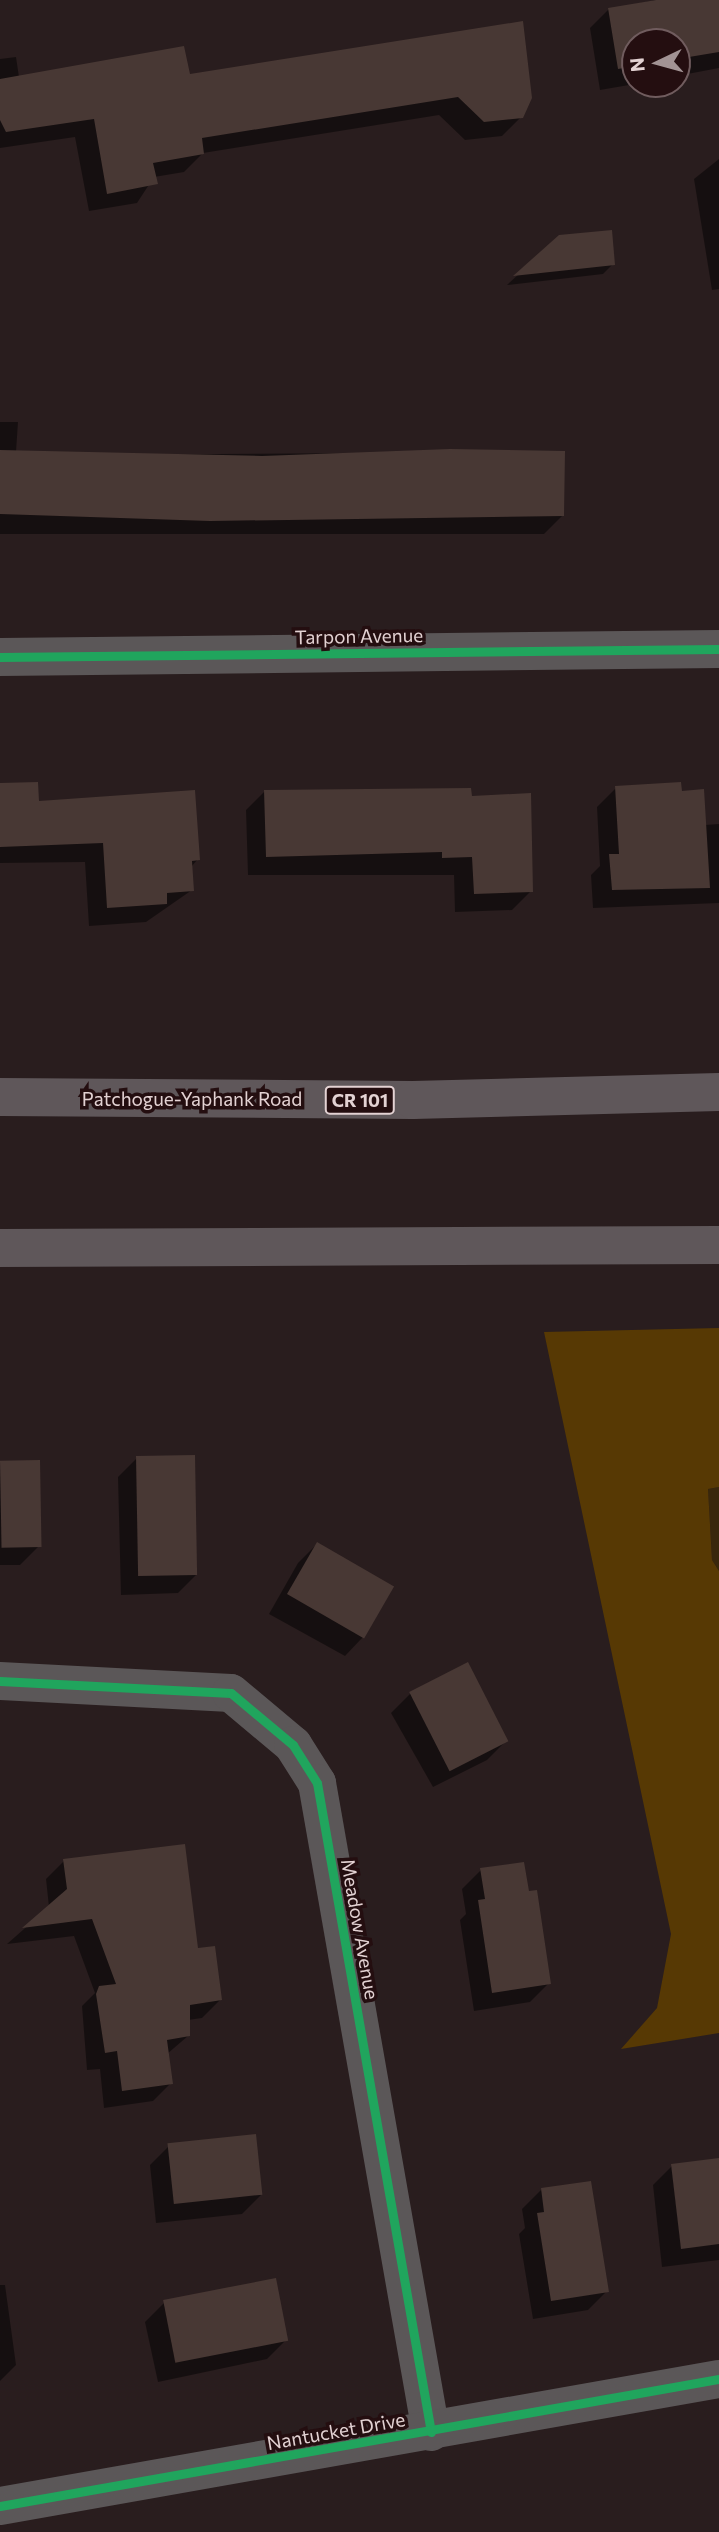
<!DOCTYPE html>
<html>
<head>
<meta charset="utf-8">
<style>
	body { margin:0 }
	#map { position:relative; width:719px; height:2532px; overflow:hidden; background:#291d1e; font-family:Commissioner,sans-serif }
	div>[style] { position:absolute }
	.green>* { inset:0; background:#39270c }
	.forest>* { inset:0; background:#573904 }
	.shadow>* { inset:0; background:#0007 }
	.building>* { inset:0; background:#483834; transform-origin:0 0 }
	.minor>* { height:38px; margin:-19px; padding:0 19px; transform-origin:19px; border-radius:19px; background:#5b5758 }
	.major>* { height:38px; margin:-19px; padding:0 19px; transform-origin:19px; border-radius:19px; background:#5f575a }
	.cycleway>* { height:9px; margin:-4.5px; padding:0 4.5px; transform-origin:4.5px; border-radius:4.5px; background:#20a55d }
	span { translate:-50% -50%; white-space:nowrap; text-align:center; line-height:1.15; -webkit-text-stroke:7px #240e10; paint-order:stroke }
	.shield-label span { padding:2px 5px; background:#240e10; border:2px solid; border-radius:5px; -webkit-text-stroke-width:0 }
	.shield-label { font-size:18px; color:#e3d2d3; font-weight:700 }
	.street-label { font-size:19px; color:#e3d2d3 }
	.north { position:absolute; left:621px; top:28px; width:70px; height:70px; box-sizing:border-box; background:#240e10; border:2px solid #705c5e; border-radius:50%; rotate:265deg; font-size:19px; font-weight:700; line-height:28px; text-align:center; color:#e3d2d3 }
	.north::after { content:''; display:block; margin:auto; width:24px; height:32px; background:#a29394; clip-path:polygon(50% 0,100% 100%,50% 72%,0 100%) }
</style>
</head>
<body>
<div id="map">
	<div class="green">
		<div style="clip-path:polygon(719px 1487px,719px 1571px,712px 1560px,708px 1489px)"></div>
	</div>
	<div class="forest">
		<div style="clip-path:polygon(719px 1328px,719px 1487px,708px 1489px,712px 1560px,719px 1571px,719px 2033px,621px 2049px,657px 2008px,671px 1934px,544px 1332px)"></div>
	</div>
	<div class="shadow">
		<div style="clip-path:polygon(656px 0,719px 0,719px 68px,677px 76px,677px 42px,635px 42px,635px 84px,600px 90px,590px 28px,609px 9px)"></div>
		<div style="clip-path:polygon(521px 23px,521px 117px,502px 136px,465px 140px,439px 115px,203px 153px,184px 172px,154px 177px,137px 203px,89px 211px,75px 137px,0 148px,0 59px,16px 57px,19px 77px,188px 76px)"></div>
		<div style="clip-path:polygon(719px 159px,719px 289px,712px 290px,694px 179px)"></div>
		<div style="clip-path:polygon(560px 236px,613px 264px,603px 274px,507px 285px)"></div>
		<div style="clip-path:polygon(0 422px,18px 422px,16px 452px,59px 455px,563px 452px,563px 515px,544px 534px,0 534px)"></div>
		<div style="clip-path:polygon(0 787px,198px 859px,191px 867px,192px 890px,146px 922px,89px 926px,85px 862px,0 863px)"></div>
		<div style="clip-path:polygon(616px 788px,680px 793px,705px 825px,719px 824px,719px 903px,593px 908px,591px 875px,600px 866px,597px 807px)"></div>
		<div style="clip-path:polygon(265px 791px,470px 798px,531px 891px,512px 910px,455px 912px,454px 875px,248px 875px,246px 810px)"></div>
		<div style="clip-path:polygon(137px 1458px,197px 1574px,178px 1593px,121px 1595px,118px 1477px)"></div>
		<div style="clip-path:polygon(0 1462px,39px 1546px,20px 1565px,0 1565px)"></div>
		<div style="clip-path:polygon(317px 1544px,363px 1637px,345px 1656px,269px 1614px,298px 1563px)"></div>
		<div style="clip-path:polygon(467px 1665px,506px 1741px,487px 1760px,433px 1787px,391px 1713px,410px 1694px)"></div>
		<div style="clip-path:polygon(64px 1861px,197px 1950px,221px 1999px,202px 2018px,188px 2020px,188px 2036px,167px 2054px,171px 2083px,153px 2101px,104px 2108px,100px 2069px,87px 2070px,82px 2006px,95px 1993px,74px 1936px,7px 1944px,49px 1907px,46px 1879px)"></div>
		<div style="clip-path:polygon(481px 1870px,549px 1983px,530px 2002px,474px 2011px,460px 1920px,466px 1914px,462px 1889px)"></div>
		<div style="clip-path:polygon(169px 2146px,261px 2195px,242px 2214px,156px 2223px,150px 2165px)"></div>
		<div style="clip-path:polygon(719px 2160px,719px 2260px,662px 2267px,653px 2185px,672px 2166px)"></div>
		<div style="clip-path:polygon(541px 2190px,607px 2291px,588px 2310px,533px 2319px,519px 2234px,525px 2228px,522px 2209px)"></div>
		<div style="clip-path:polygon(0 2285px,5px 2285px,16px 2365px,0 2381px,0 2397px)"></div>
		<div style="clip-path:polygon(164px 2303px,286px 2340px,267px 2359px,158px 2382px,145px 2322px)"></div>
	</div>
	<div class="building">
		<div style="clip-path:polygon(656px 0,719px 0,719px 52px,677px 59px,677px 42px,635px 42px,635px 66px,618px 69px,608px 8px)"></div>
		<div style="clip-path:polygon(523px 21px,532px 98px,523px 118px,484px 122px,458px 97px,202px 138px,204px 154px,153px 163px,158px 184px,107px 194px,94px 119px,6px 132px,0 120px,0 79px,184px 46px,190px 74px)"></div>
		<div style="clip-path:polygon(612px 230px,615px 265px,513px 276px,559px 235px)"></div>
		<div style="clip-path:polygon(450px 449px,565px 451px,564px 516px,210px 521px,0 514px,0 450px,262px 456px)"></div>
		<div style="clip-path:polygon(38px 782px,39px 801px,195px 790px,200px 860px,192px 861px,194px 891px,167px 893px,167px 904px,107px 908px,103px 843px,0 847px,0 783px)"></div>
		<div style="clip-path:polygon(681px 782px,682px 791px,704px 789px,710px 888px,612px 890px,609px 854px,619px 854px,615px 786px)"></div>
		<div style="clip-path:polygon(471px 788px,472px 796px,531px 793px,533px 892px,474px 894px,472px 857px,442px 858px,442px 852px,266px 857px,264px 790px)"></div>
		<div style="left:195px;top:1455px;width:120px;height:59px;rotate:89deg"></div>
		<div style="left:40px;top:1460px;width:87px;height:40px;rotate:89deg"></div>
		<div style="left:317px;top:1542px;width:89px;height:60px;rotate:30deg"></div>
		<div style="left:468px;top:1662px;width:89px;height:66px;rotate:63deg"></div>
		<div style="clip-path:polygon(185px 1844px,198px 1948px,215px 1946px,222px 2000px,190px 2005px,190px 2036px,167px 2040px,173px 2084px,122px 2091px,117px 2051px,105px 2053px,96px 1994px,99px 1986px,116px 1984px,92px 1919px,22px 1928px,67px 1889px,63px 1859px)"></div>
		<div style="clip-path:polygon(524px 1862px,529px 1891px,537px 1890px,551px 1984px,492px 1993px,478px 1900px,485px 1899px,480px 1868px)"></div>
		<div style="left:256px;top:2134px;width:61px;height:89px;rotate:84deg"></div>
		<div style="clip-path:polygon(719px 2158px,719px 2244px,681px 2249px,671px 2164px)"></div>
		<div style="clip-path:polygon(591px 2181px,609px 2292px,551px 2301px,537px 2213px,544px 2212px,541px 2188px)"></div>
		<div style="left:276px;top:2278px;width:64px;height:115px;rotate:79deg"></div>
	</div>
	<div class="minor">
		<div style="left:0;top:657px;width:719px;rotate:-0.64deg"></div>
		<div style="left:0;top:1681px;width:231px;rotate:3deg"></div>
		<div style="left:231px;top:1693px;width:81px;rotate:40deg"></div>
		<div style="left:293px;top:1745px;width:45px;rotate:57.7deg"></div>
		<div style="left:317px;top:1783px;width:659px;rotate:80.04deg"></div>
		<div style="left:0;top:2506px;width:730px;rotate:-10.02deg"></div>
	</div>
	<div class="major">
		<div style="left:0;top:1097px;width:413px;rotate:0.4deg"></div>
		<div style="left:413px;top:1100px;width:306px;rotate:-1.5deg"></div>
		<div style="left:0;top:1248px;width:719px;rotate:-0.24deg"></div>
	</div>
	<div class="cycleway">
		<div style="left:0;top:657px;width:719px;rotate:-0.64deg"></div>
		<div style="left:0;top:1681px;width:231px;rotate:3deg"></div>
		<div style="left:231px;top:1693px;width:81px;rotate:40deg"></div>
		<div style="left:293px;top:1745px;width:45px;rotate:57.7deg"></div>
		<div style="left:317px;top:1783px;width:659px;rotate:80.04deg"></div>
		<div style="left:0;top:2506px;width:730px;rotate:-10.02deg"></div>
	</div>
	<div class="shield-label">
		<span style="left:360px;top:1100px">CR 101</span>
	</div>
	<div class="street-label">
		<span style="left:359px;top:636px;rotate:-1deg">Tarpon Avenue</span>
		<span style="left:192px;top:1099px">Patchogue-Yaphank Road</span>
		<span style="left:360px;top:1929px;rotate:80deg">Meadow Avenue</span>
		<span style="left:336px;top:2431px;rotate:-10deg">Nantucket Drive</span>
	</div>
	<div class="north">N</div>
</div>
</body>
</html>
